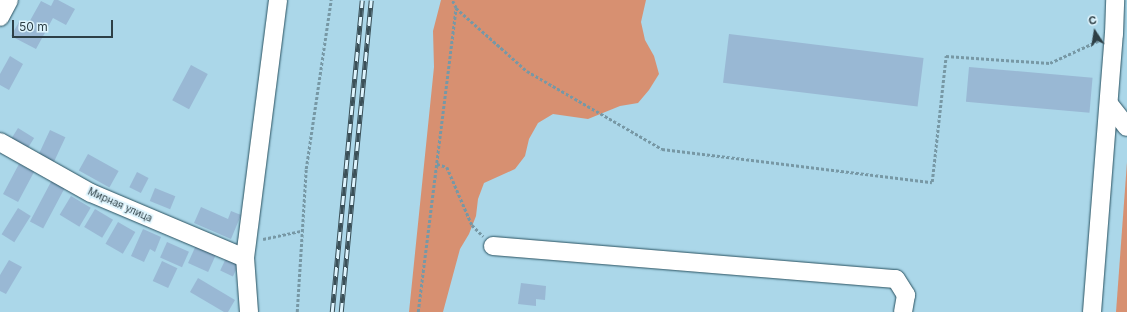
<!DOCTYPE html>
<html>
<head>
<meta charset="utf-8">
<style>
	body { margin:0 }
	#map { position:relative; width:1127px; height:312px; overflow:hidden; background:#abd7e9; font-family:Inter,sans-serif }
	div>[style] { position:absolute }
	.green>* { inset:0; background:#d79071 }
	.building>* { inset:0; background:#99b8d4; transform-origin:0 0 }
	.path>* { height:2.5px; margin-top:-1.25px; transform-origin:0; background:repeating-linear-gradient(90deg,#7798a5 0 3px,transparent 0 5px) }
	.roads { filter:drop-shadow(0 0 1px #285160) drop-shadow(0 0 1px #285160) }
	.minor>* { height:18px; margin:-9px; padding:0 9px; transform-origin:9px; border-radius:9px; background:#fff }
	.rail>* { height:4.5px; margin-top:-2.25px; transform-origin:0; background:repeating-linear-gradient(90deg,#def4fd 0 9px,#3b5058 0 18px); box-sizing:border-box; border-block:1px solid #3b5058 }
	span { translate:-50% -50%; white-space:nowrap; text-align:center; line-height:1.15; -webkit-text-stroke:3.5px #def4fd; paint-order:stroke }
	.street-label { font-size:10px; color:#2d3f46 }
	.north { position:absolute; left:1075px; top:12px; width:40px; height:40px; -webkit-text-stroke:3px #def4fd; paint-order:stroke; rotate:348deg; font-size:11px; font-weight:700; line-height:16px; text-align:center; color:#2d3f46 }
	.north::after { content:''; display:block; margin:auto; width:14px; height:18px; background:#2d3f46; clip-path:polygon(50% 0,100% 100%,50% 72%,0 100%) }
	.scale { position:absolute; left:12px; top:20px; width:101px; height:18px; box-sizing:border-box; border:2px solid #2d3f46; border-top:0; padding-left:5px; font-size:12px; line-height:14px; white-space:nowrap; color:#2d3f46; -webkit-text-stroke:3px #def4fd; paint-order:stroke }
</style>
</head>
<body>
<div id="map">
	<div class="green">
		<div style="clip-path:polygon(441px 0,646px 0,641px 22px,645px 40px,654px 56px,659px 74px,649px 90px,638px 103px,620px 106px,588px 119px,553px 114px,538px 123px,529px 139px,525px 156px,515px 169px,484px 183px,478px 199px,476px 216px,469px 234px,460px 249px,443px 312px,409px 312px,434px 67px,433px 31px)"></div>
		<div style="clip-path:polygon(1127px 162px,1127px 312px,1116px 312px)"></div>
	</div>
	<div class="building">
		<div style="clip-path:polygon(54px 0,58px 0,75px 9px,66px 25px,53px 18px,36px 49px,11px 36px,19px 22px,27px 26px,41px 1px,51px 6px)"></div>
		<div style="left:729px;top:34px;width:196px;height:49px;rotate:7deg"></div>
		<div style="clip-path:polygon(10px 56px,23px 64px,9px 90px,0 85px,0 74px)"></div>
		<div style="left:191px;top:65px;width:19px;height:40px;rotate:28deg"></div>
		<div style="left:969px;top:67px;width:124px;height:35px;rotate:5deg"></div>
		<div style="left:18px;top:128px;width:19px;height:13px;rotate:32deg"></div>
		<div style="left:50px;top:130px;width:17px;height:27px;rotate:25deg"></div>
		<div style="left:88px;top:154px;width:35px;height:19px;rotate:29deg"></div>
		<div style="left:19px;top:164px;width:17px;height:34px;rotate:28deg"></div>
		<div style="left:137px;top:172px;width:13px;height:17px;rotate:27deg"></div>
		<div style="left:52px;top:180px;width:15px;height:47px;rotate:28deg"></div>
		<div style="left:155px;top:188px;width:22px;height:14px;rotate:22deg"></div>
		<div style="left:71px;top:196px;width:23px;height:22px;rotate:31deg"></div>
		<div style="clip-path:polygon(201px 207px,228px 219px,231px 211px,241px 215px,231px 239px,194px 223px)"></div>
		<div style="left:18px;top:208px;width:15px;height:31px;rotate:32deg"></div>
		<div style="left:95px;top:209px;width:21px;height:21px;rotate:31deg"></div>
		<div style="left:118px;top:222px;width:20px;height:25px;rotate:30deg"></div>
		<div style="clip-path:polygon(143px 229px,161px 237px,155px 252px,150px 249px,144px 262px,131px 256px)"></div>
		<div style="left:167px;top:242px;width:24px;height:17px;rotate:24deg"></div>
		<div style="left:197px;top:243px;width:22px;height:22px;rotate:24deg"></div>
		<div style="left:227px;top:256px;width:14px;height:16px;rotate:25deg"></div>
		<div style="clip-path:polygon(9px 260px,22px 267px,6px 294px,0 291px,0 275px)"></div>
		<div style="left:162px;top:261px;width:17px;height:22px;rotate:25deg"></div>
		<div style="clip-path:polygon(198px 278px,235px 300px,228px 312px,224px 312px,190px 292px)"></div>
		<div style="clip-path:polygon(521px 283px,546px 286px,545px 300px,536px 299px,536px 306px,518px 304px)"></div>
	</div>
	<div class="path">
		<div style="left:456px;top:8px;width:95px;rotate:41.6deg"></div>
		<div style="left:527px;top:71px;width:156px;rotate:30deg"></div>
		<div style="left:662px;top:149px;width:272px;rotate:7deg"></div>
		<div style="left:932px;top:182px;width:127px;rotate:-83.7deg"></div>
		<div style="left:946px;top:56px;width:104px;rotate:3.9deg"></div>
		<div style="left:1050px;top:63px;width:53px;rotate:-24.6deg"></div>
		<div style="left:437px;top:164px;width:10px;rotate:17deg"></div>
		<div style="left:447px;top:167px;width:63px;rotate:66.7deg"></div>
		<div style="left:472px;top:225px;width:16px;rotate:45deg"></div>
		<div style="left:263px;top:239px;width:39px;rotate:-12deg"></div>
		<div style="left:297px;top:312px;width:143px;rotate:-86.4deg"></div>
		<div style="left:306px;top:169px;width:171px;rotate:-81.6deg"></div>
		<div style="left:418px;top:312px;width:306px;rotate:-82.9deg"></div>
		<div style="left:456px;top:8px;width:9px;rotate:-117deg"></div>
	</div>
	<div class="roads">
		<div class="minor">
			<div style="left:0;top:17px;width:19px;rotate:-62deg"></div>
			<div style="left:1109px;top:104px;width:29px;rotate:52deg"></div>
			<div style="left:0;top:142px;width:104px;rotate:29.3deg"></div>
			<div style="left:91px;top:193px;width:167px;rotate:22.9deg"></div>
			<div style="left:493px;top:246px;width:404px;rotate:4.7deg"></div>
			<div style="left:896px;top:279px;width:19px;rotate:58deg"></div>
			<div style="left:906px;top:295px;width:17px;rotate:100deg"></div>
			<div style="left:249px;top:312px;width:54px;rotate:-94.2deg"></div>
			<div style="left:245px;top:258px;width:260px;rotate:-82.7deg"></div>
			<div style="left:1092px;top:312px;width:279px;rotate:-85.5deg"></div>
			<div style="left:1114px;top:34px;width:34px;rotate:-88deg"></div>
		</div>
	</div>
	<div class="rail">
		<div style="left:332px;top:312px;width:313px;rotate:-84.5deg"></div>
		<div style="left:341px;top:312px;width:313px;rotate:-84.5deg"></div>
	</div>
	<div class="street-label">
		<span style="left:120px;top:205px;rotate:24deg">Мирная улица</span>
	</div>
	<div class="north">С</div>
	<div class="scale">50 m</div>
</div>
</body>
</html>
